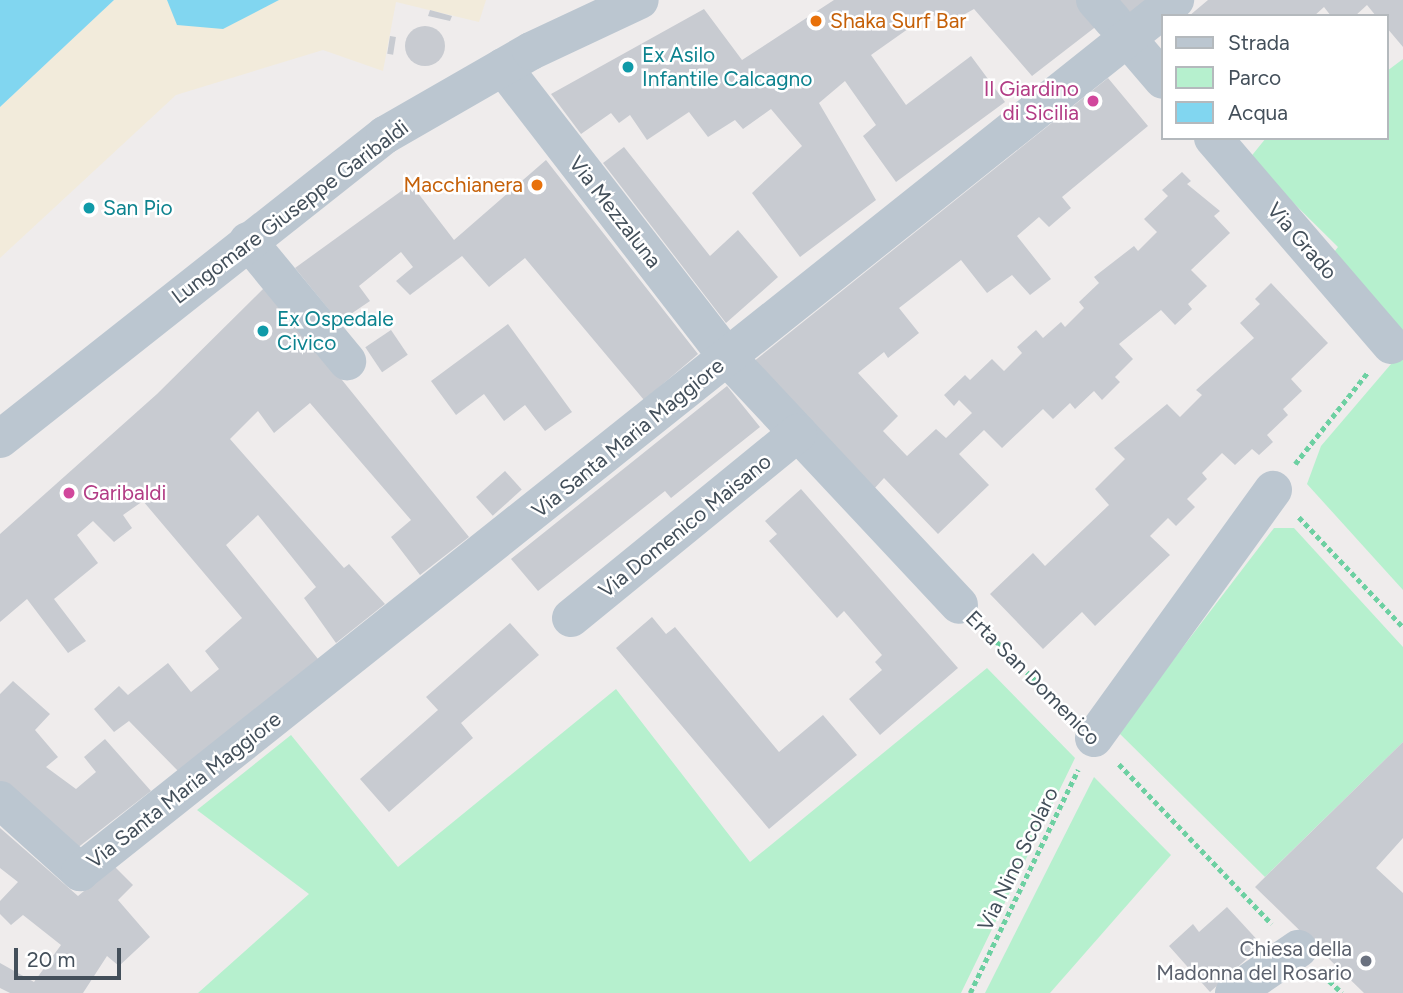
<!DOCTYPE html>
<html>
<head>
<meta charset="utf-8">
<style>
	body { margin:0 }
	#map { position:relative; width:1403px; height:993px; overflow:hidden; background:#efecec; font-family:Figtree,sans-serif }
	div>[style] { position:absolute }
	.green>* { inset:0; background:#b6f0ce }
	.sand>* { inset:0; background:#f2ebdb }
	.water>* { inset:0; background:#81d6f0 }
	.building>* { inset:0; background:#c8cbd1; transform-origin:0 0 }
	.round { border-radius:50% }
	.path>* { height:4.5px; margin-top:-2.25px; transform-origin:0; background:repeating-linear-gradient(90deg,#6dd0a2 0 5px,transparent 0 8.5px) }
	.minor>* { height:38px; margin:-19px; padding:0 19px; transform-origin:19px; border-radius:19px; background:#bbc6d0 }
	.dots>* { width:19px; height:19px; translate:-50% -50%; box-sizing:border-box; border:4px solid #fff; border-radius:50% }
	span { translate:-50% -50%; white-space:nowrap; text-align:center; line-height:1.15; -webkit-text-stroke:5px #fff; paint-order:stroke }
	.food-label { font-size:21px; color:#c56008 }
	.left { translate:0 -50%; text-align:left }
	.right { translate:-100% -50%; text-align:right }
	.culture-label { font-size:21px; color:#0d838f }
	.hotel-label { font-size:21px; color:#b23c85 }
	.street-label { font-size:21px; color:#434f5a }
	.worship-label { font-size:21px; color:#5b616d }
	.legend { position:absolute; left:1161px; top:14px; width:228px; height:126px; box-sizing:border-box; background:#fff; border:2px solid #b4b9bd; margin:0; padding:9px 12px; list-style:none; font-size:21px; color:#434f5a }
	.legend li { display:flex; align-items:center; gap:14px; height:35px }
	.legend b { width:35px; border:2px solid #b4b9bd }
	.scale { position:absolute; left:14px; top:948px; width:107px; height:32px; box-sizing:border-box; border:4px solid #434f5a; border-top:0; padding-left:9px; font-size:21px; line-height:24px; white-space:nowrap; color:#434f5a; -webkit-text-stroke:5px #fff; paint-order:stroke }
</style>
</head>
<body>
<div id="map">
	<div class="green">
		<div style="clip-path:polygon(1403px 59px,1403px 345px,1328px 260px,1338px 247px,1249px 159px,1266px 138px,1387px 138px,1387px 71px)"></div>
		<div style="clip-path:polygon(1403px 350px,1403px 590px,1307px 484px,1321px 446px)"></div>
		<div style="clip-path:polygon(1274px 528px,1294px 528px,1403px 647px,1403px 742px,1265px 877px,1118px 732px)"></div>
		<div style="clip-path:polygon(987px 668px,1075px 758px,961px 993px,198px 993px,309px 894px,197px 810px,291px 735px,398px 867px,616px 689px,750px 862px)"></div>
		<div style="clip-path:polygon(1094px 777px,1171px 855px,1050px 993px,985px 993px)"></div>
	</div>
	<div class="sand">
		<div style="clip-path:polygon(114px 0,167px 0,178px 25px,223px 28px,279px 0,486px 0,479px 22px,396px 2px,383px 71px,323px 50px,176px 95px,0 258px,0 107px)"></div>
	</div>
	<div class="water">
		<div style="clip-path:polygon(0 0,114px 0,0 107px)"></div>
		<div style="clip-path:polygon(167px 0,279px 0,223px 29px,177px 25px)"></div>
	</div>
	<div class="building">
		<div style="clip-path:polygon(834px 0,1077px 0,1098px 25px,1032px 76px,974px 9px,942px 27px,932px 12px,871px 55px,906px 105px,971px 56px,1005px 102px,896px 182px,863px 136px,876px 125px,845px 81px,819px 103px,876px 200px,800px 257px,752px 193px,802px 146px,771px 109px,743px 129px,735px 120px,708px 137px,689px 112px,647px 140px,630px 115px,619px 123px,611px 113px,581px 134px,551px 94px,704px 9px,742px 60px)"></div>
		<div style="clip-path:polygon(1112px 0,1147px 0,1127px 17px)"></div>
		<div style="clip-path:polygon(1208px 0,1403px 0,1403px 47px,1387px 28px,1387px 16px,1376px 16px,1367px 5px,1355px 16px,1331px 16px,1324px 7px,1314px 16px,1189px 16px)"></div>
		<div style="clip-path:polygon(430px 10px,452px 16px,450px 21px,428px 16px)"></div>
		<div class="round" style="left:405px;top:26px;width:40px;height:40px"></div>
		<div style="left:390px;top:36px;width:6px;height:18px;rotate:9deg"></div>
		<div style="clip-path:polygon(1108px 78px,1148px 126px,1062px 197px,1071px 208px,1049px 227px,1039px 217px,1017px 236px,1051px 279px,1030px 295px,1012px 275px,987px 293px,961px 260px,899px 308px,919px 333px,888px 358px,884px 352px,858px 373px,898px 416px,883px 431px,907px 456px,936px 429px,946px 438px,972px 413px,959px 400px,954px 406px,944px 395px,965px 375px,970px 380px,992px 359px,1004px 371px,1022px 353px,1017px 347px,1036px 330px,1043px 338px,1061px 322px,1065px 327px,1084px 308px,1079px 302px,1099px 283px,1094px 277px,1134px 246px,1138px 251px,1157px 232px,1144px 219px,1168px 196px,1162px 190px,1182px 172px,1191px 181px,1187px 184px,1220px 211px,1214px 216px,1230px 233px,1191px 270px,1207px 286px,1188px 304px,1192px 309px,1175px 325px,1161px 310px,1119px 344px,1133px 359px,1115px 377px,1120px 382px,1102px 400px,1094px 391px,1075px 409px,1070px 403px,1053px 419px,1043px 409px,1002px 448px,984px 430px,959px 454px,989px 485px,938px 534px,884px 478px,873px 490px,753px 362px)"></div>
		<div style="clip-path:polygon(624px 147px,710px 256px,738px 230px,778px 277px,726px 323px,603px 163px)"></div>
		<div style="clip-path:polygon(546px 160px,698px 354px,644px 400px,525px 258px,489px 287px,462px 256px,410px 295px,396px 281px,413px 267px,401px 252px,359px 286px,370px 301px,339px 322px,295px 268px,411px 184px,454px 240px)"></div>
		<div style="clip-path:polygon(1271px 283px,1328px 343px,1291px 379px,1302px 391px,1283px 409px,1288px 415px,1267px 435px,1273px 442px,1259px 455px,1252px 449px,1235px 465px,1222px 453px,1202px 473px,1207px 479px,1187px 499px,1195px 507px,1176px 526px,1168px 518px,1150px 536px,1170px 555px,1095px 626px,1082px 612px,1043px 649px,990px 594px,1033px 553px,1045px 566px,1109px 505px,1095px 489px,1125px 459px,1114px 448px,1167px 404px,1180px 417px,1202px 395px,1196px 390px,1254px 338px,1240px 323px,1260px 304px,1255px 299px)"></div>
		<div style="clip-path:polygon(266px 286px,469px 537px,420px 575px,391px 537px,411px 520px,310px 403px,274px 433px,258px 411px,230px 439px,344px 568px,349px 564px,385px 604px,336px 643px,304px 598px,316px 587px,258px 515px,226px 545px,318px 659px,179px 772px,129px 721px,114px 732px,94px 709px,119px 686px,128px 695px,168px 663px,191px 692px,219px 669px,205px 651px,242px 618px,143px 501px,123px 515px,132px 528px,114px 542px,93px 521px,77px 535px,98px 563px,54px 599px,86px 641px,68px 653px,27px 599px,0 622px,0 534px,157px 394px)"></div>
		<div style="clip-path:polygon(508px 324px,572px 412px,545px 431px,525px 405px,504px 421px,484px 394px,456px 415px,431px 381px)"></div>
		<div style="left:391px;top:330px;width:30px;height:31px;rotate:56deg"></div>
		<div style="clip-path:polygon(727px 386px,760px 427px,671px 498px,665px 491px,538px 591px,511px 559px)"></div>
		<div style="left:505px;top:471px;width:25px;height:39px;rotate:48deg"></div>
		<div style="clip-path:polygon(801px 489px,958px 668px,880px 735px,849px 699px,882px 670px,875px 662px,882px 655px,844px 611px,837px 618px,769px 541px,777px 534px,765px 521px)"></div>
		<div style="clip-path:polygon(652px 617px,666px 634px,675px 627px,779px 752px,823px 715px,857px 755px,769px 829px,616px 648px)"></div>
		<div style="clip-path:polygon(510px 623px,539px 655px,461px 723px,473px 738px,389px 812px,360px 779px,438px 710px,426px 697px)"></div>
		<div style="clip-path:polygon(13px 681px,50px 714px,35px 730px,58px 757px,46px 767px,76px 789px,96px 772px,84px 757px,105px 739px,151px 791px,72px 852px,0 788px,0 694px)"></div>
		<div style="clip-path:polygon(1403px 742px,1403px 838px,1376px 868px,1403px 893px,1403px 993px,1364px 993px,1255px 887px)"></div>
		<div style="clip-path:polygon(0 828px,78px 896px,114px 866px,133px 885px,118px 900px,150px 937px,119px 966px,107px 956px,83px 993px,10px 993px,0 988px,0 963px,34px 982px,61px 945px,23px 915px,11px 925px,0 914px,0 901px,18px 882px,0 868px)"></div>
		<div style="clip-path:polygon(1227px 907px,1262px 945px,1210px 992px,1169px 946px,1193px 924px,1199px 932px)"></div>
	</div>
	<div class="path">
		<div style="left:1295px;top:464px;width:117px;rotate:-51.6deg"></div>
		<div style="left:1299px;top:517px;width:151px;rotate:46.6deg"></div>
		<div style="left:985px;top:630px;width:117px;rotate:45deg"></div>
		<div style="left:1119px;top:764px;width:221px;rotate:46.3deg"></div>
		<div style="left:1323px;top:975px;width:26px;rotate:43deg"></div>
		<div style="left:970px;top:993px;width:248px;rotate:-64.2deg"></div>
	</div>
	<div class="minor">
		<div style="left:1095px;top:0;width:28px;rotate:49deg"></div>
		<div style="left:1127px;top:38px;width:55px;rotate:49.4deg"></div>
		<div style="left:503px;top:67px;width:368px;rotate:52.3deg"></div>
		<div style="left:728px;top:358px;width:338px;rotate:46.9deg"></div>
		<div style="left:1213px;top:138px;width:273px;rotate:49.3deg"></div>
		<div style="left:248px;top:241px;width:156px;rotate:50.5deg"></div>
		<div style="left:0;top:439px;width:491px;rotate:-38.3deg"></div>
		<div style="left:385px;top:135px;width:168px;rotate:-29.9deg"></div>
		<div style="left:531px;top:51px;width:120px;rotate:-25.1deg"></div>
		<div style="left:571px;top:618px;width:293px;rotate:-39.2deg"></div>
		<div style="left:1094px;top:738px;width:306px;rotate:-54.2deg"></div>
		<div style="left:0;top:800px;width:108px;rotate:42deg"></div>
		<div style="left:80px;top:872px;width:1400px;rotate:-38.53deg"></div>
		<div style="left:1234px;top:993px;width:78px;rotate:-34.5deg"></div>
	</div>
	<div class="dots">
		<div style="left:816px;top:21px;background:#e8710a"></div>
		<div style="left:628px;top:67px;background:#0f9aa8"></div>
		<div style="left:1093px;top:101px;background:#d1479c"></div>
		<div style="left:537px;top:185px;background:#e8710a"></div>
		<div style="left:89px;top:208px;background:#0f9aa8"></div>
		<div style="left:263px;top:331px;background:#0f9aa8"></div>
		<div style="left:69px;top:493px;background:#d1479c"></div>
		<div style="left:1366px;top:961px;background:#6b7280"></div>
	</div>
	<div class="food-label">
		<span class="left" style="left:830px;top:21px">Shaka Surf Bar</span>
		<span class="right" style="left:523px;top:185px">Macchianera</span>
	</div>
	<div class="culture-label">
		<span class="left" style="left:642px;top:67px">Ex Asilo<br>Infantile Calcagno</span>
		<span class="left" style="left:103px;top:208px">San Pio</span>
		<span class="left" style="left:277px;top:331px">Ex Ospedale<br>Civico</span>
	</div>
	<div class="hotel-label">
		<span class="right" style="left:1079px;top:101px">Il Giardino<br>di Sicilia</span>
		<span class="left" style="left:83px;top:493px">Garibaldi</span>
	</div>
	<div class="street-label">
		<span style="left:290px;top:212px;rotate:-37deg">Lungomare Giuseppe Garibaldi</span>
		<span style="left:615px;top:212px;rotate:52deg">Via Mezzaluna</span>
		<span style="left:1302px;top:241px;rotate:49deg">Via Grado</span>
		<span style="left:628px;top:438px;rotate:-39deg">Via Santa Maria Maggiore</span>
		<span style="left:685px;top:526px;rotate:-39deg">Via Domenico Maisano</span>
		<span style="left:1033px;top:678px;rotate:45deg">Erta San Domenico</span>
		<span style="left:184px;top:790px;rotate:-38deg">Via Santa Maria Maggiore</span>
		<span style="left:1018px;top:859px;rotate:-64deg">Via Nino Scolaro</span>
	</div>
	<div class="worship-label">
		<span class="right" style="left:1352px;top:961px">Chiesa della<br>Madonna del Rosario</span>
	</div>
	<ul class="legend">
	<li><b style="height:9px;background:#bbc6d0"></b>Strada</li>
	<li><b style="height:19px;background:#b6f0ce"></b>Parco</li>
	<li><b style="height:19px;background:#81d6f0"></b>Acqua</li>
	</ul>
	<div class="scale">20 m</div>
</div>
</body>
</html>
